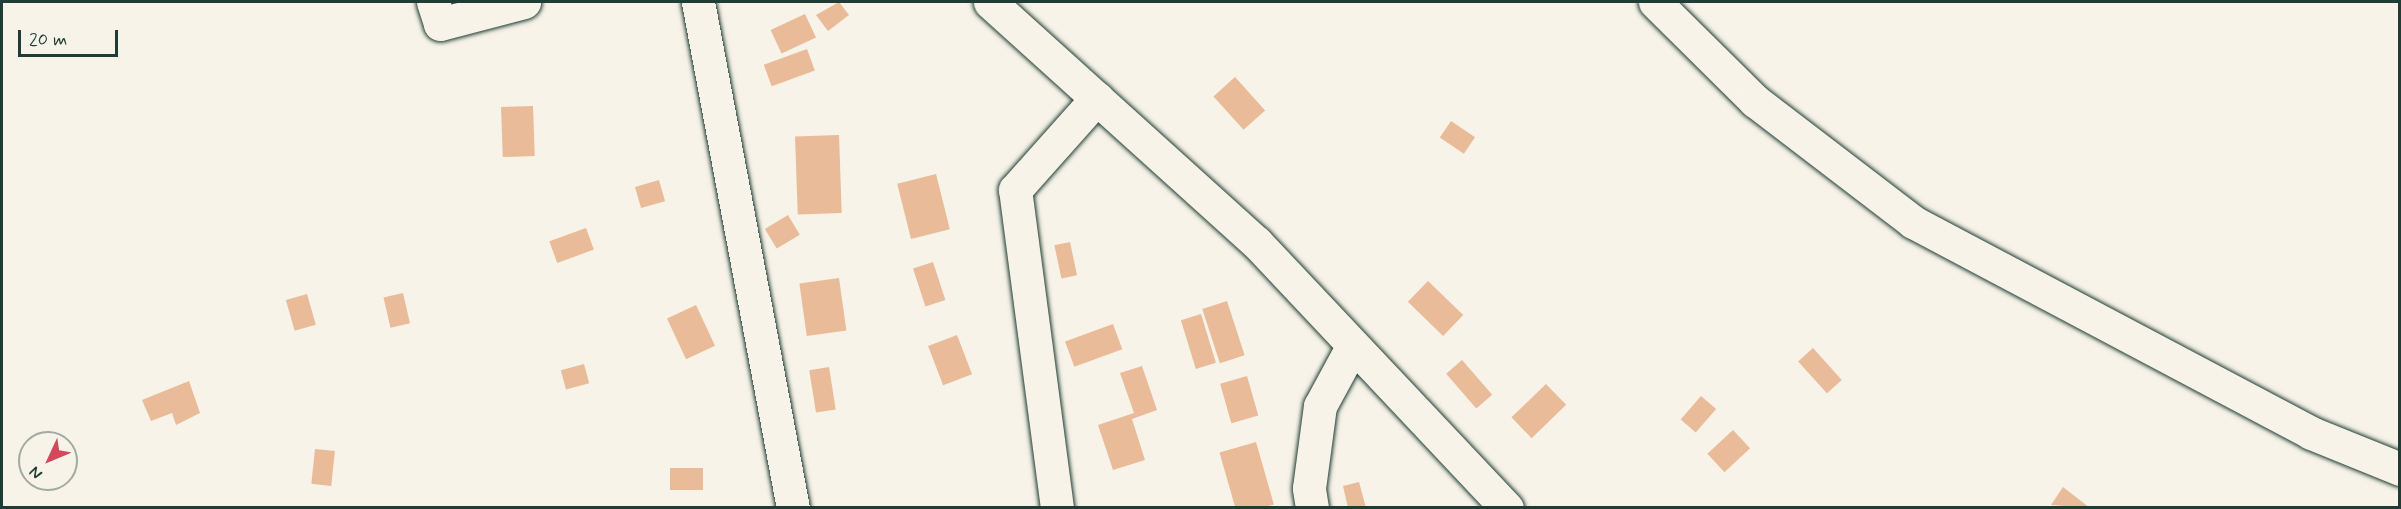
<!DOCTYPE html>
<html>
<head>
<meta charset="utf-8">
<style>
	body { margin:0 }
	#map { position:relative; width:2401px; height:509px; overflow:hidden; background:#f7f3e8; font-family:Mynerve,sans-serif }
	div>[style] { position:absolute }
	.building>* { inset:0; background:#e9bb99; transform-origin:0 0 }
	.roads { filter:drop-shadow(0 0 2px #1f3d34) drop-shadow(0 0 2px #1f3d34) }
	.minor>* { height:33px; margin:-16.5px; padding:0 16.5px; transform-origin:16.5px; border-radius:16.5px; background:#f7f3e8 }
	span { translate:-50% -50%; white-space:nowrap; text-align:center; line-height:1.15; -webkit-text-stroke:6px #f7f3e8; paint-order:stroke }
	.frame { position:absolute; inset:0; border:3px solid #1f3d34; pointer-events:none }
	.north { position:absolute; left:18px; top:431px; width:60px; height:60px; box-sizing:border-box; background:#f7f3e8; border:2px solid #a1aaa0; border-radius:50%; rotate:226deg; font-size:16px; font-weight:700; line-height:24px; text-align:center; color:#1f3d34 }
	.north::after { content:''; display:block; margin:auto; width:21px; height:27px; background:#d1495b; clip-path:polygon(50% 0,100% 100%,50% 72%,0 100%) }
	.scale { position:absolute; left:18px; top:30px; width:100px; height:27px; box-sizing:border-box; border:3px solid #1f3d34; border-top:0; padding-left:8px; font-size:18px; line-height:21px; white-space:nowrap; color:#1f3d34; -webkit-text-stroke:4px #f7f3e8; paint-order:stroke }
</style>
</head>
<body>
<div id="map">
	<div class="building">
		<div style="clip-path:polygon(839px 2px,849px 15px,828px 31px,816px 15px)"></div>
		<div style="left:805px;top:14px;width:26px;height:38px;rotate:65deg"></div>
		<div style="left:807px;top:49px;width:23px;height:46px;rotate:70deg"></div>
		<div style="left:1235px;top:77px;width:45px;height:29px;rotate:48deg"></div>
		<div style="left:533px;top:106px;width:50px;height:32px;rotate:88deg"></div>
		<div style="left:1451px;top:121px;width:29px;height:20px;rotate:34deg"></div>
		<div style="left:839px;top:135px;width:78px;height:44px;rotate:88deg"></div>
		<div style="left:936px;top:174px;width:57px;height:40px;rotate:76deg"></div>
		<div style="left:659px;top:180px;width:22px;height:25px;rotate:74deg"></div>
		<div style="left:788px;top:215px;width:23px;height:27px;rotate:59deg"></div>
		<div style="left:586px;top:228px;width:23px;height:39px;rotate:70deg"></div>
		<div style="left:1070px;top:242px;width:34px;height:16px;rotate:78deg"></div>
		<div style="left:933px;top:262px;width:40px;height:21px;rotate:72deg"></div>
		<div style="left:839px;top:278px;width:53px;height:40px;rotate:82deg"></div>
		<div style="left:1428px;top:281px;width:49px;height:29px;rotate:44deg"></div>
		<div style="left:403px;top:293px;width:31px;height:20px;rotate:77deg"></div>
		<div style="left:307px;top:294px;width:32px;height:22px;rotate:74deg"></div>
		<div style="left:1227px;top:301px;width:57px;height:26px;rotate:72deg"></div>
		<div style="left:696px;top:305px;width:45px;height:32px;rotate:65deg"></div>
		<div style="left:1201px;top:314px;width:51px;height:21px;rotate:73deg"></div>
		<div style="left:1113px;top:324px;width:27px;height:51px;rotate:70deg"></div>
		<div style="left:957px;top:335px;width:42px;height:31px;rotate:69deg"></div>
		<div style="left:1813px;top:348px;width:43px;height:20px;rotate:48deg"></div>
		<div style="left:1462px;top:360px;width:46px;height:21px;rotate:49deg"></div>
		<div style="left:584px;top:364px;width:20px;height:24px;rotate:75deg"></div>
		<div style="clip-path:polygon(1142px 366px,1157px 410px,1132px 419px,1145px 460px,1113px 470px,1098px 425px,1134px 413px,1120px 373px)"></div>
		<div style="left:829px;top:367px;width:43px;height:20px;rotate:81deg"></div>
		<div style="left:1247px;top:376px;width:41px;height:28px;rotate:74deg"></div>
		<div style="clip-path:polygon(189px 381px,200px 413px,176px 425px,172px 413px,151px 421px,142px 400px)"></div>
		<div style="left:1546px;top:384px;width:29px;height:48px;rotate:46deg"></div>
		<div style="left:1701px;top:396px;width:20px;height:31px;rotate:41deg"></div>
		<div style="left:1733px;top:430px;width:25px;height:35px;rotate:47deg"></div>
		<div style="left:1256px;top:442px;width:65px;height:38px;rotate:74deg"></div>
		<div style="left:315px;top:449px;width:20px;height:35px;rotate:6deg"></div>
		<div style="left:703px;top:468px;width:22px;height:33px;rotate:90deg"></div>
		<div style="clip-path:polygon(1359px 482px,1366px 508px,1348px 508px,1343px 486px)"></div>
		<div style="clip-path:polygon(2063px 487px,2090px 508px,2051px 505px)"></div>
	</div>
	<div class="roads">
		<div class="minor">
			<div style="left:433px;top:2px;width:23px;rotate:72deg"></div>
			<div style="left:440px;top:24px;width:87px;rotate:-14.7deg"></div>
			<div style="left:698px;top:2px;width:515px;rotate:79.37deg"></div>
			<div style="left:990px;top:2px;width:358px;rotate:42.1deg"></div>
			<div style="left:1256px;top:242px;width:366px;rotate:46.7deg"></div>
			<div style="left:1655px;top:2px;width:141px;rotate:44.7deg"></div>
			<div style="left:1755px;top:101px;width:199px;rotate:37.4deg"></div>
			<div style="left:1913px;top:222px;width:450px;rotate:27.9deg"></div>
			<div style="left:2311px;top:433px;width:96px;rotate:22deg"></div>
			<div style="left:1057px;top:508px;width:321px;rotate:-97.5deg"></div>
			<div style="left:1015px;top:190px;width:123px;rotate:-48.3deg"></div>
			<div style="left:1312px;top:508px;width:20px;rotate:-99deg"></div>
			<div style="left:1309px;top:488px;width:83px;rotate:-82.4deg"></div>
			<div style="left:1320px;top:406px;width:69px;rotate:-61.6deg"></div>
		</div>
	</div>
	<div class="frame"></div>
	<div class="north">N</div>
	<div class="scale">20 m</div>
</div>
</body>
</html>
